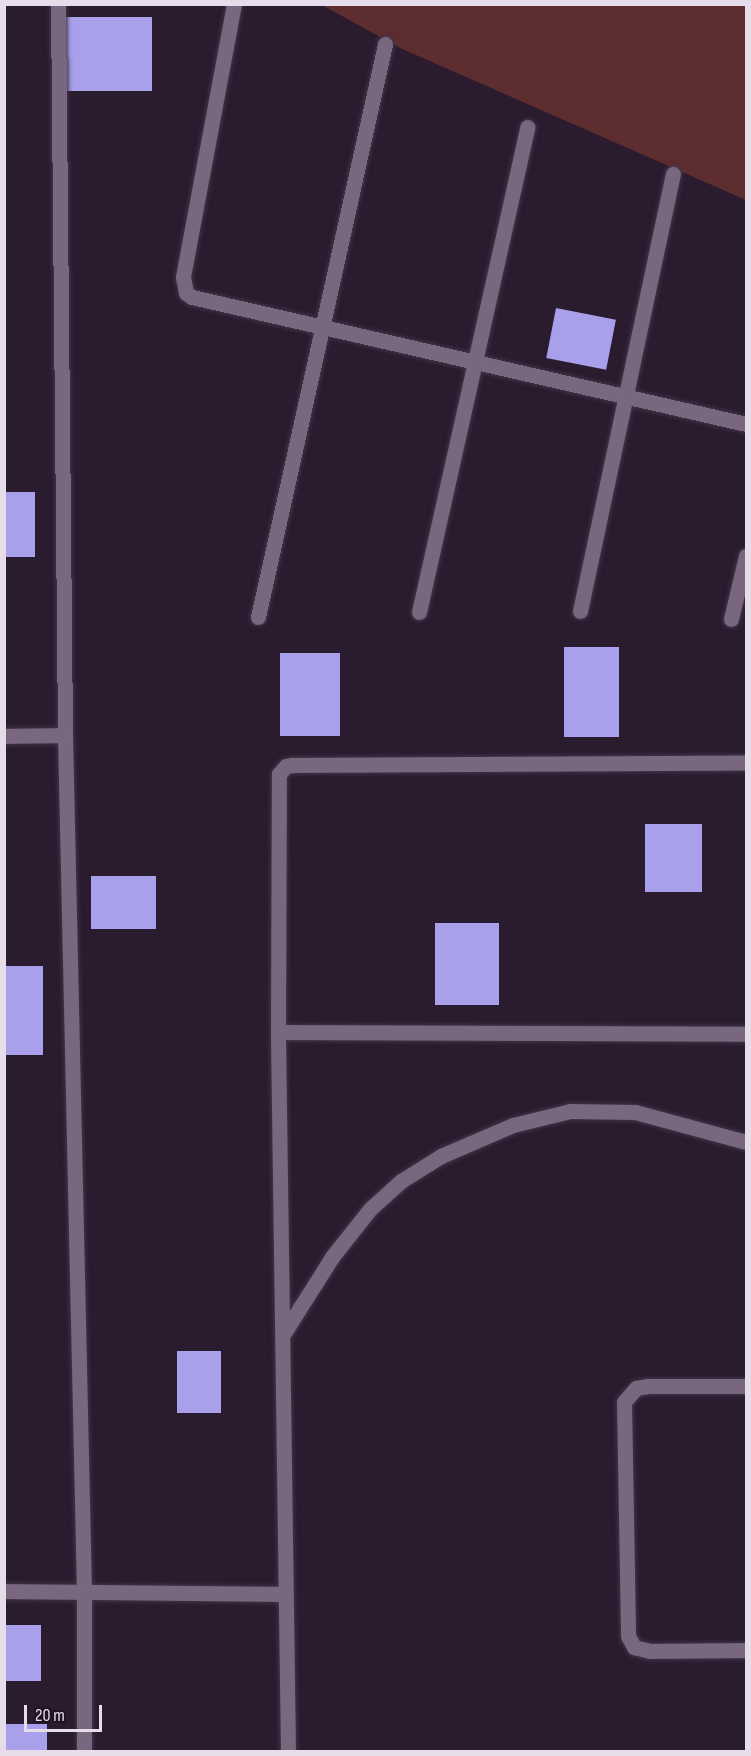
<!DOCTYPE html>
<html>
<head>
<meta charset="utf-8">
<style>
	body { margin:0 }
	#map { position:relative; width:751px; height:1756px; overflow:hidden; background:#2a1b2f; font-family:"Sofia Sans Condensed",sans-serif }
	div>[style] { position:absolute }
	.green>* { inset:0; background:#5d2d30 }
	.building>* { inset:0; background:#a8a0eb; transform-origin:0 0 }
	.roads { filter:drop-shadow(0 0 2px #413545) drop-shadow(0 0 2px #413545) }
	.street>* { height:15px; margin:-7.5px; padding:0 7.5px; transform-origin:7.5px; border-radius:7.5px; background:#79677f }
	span { translate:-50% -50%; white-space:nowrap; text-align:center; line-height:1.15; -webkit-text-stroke:6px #201125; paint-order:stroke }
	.frame { position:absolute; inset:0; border:6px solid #e7ddea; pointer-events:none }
	.scale { position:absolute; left:24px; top:1705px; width:78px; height:27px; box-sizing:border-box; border:3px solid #e7ddea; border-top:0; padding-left:8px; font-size:18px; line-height:21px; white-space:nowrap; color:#e7ddea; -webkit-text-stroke:4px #201125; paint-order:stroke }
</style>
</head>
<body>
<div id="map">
	<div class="green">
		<div style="clip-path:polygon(322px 5px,746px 5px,746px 200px,400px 48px)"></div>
	</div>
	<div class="building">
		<div style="left:152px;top:17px;width:74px;height:87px;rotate:90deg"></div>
		<div style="left:556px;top:308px;width:61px;height:51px;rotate:11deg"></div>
		<div style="left:4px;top:492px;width:31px;height:65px"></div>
		<div style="left:564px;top:647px;width:55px;height:90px"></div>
		<div style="left:280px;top:653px;width:60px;height:83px"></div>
		<div style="left:645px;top:824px;width:57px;height:68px"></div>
		<div style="left:91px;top:876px;width:65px;height:53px"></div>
		<div style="left:435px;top:923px;width:64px;height:82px"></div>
		<div style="left:4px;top:966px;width:39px;height:89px"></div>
		<div style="left:177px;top:1351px;width:44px;height:62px"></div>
		<div style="left:4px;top:1625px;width:37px;height:56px"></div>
		<div style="left:4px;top:1724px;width:43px;height:28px"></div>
	</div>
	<div class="roads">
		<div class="street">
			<div style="left:58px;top:4px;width:731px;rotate:89.45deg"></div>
			<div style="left:65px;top:735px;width:858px;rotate:88.73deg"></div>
			<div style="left:84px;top:1593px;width:159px;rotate:90deg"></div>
			<div style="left:234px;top:4px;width:278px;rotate:100.6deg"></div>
			<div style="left:183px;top:277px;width:16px;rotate:79deg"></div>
			<div style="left:186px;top:293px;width:7px;rotate:34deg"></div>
			<div style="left:192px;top:297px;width:568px;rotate:12.91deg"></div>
			<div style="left:580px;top:611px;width:447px;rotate:-78deg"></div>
			<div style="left:419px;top:612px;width:497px;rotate:-77.4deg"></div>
			<div style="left:258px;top:617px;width:587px;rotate:-77.5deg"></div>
			<div style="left:731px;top:619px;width:65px;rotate:-76.6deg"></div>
			<div style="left:4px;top:736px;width:61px;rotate:-0.9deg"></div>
			<div style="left:278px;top:1032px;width:468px;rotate:0.2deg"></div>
			<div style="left:284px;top:1333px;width:90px;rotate:-57.7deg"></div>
			<div style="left:332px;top:1257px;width:61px;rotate:-51.6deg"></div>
			<div style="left:370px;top:1209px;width:42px;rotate:-42.1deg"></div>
			<div style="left:401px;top:1181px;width:47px;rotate:-32deg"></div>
			<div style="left:441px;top:1156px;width:78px;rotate:-23.3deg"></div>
			<div style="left:513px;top:1125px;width:59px;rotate:-13.8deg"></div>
			<div style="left:570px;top:1111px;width:65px;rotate:0.9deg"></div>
			<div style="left:635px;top:1112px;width:115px;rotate:15.1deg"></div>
			<div style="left:746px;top:1386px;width:98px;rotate:180deg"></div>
			<div style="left:648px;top:1386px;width:12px;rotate:171deg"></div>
			<div style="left:636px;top:1388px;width:18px;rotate:131deg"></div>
			<div style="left:624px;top:1402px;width:234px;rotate:89deg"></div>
			<div style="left:628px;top:1636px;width:13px;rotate:61deg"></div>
			<div style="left:634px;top:1647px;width:16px;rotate:14deg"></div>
			<div style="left:650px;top:1651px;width:96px;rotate:-0.6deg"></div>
			<div style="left:4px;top:1591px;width:280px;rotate:0.6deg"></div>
			<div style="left:288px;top:1752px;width:720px;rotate:-90.8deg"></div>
			<div style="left:278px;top:1032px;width:258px;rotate:-89.8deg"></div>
			<div style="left:279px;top:774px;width:11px;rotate:-49deg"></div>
			<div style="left:286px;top:766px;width:6px;rotate:-9deg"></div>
			<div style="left:292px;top:765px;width:454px;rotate:-0.3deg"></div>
		</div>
	</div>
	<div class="frame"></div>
	<div class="scale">20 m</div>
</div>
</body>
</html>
